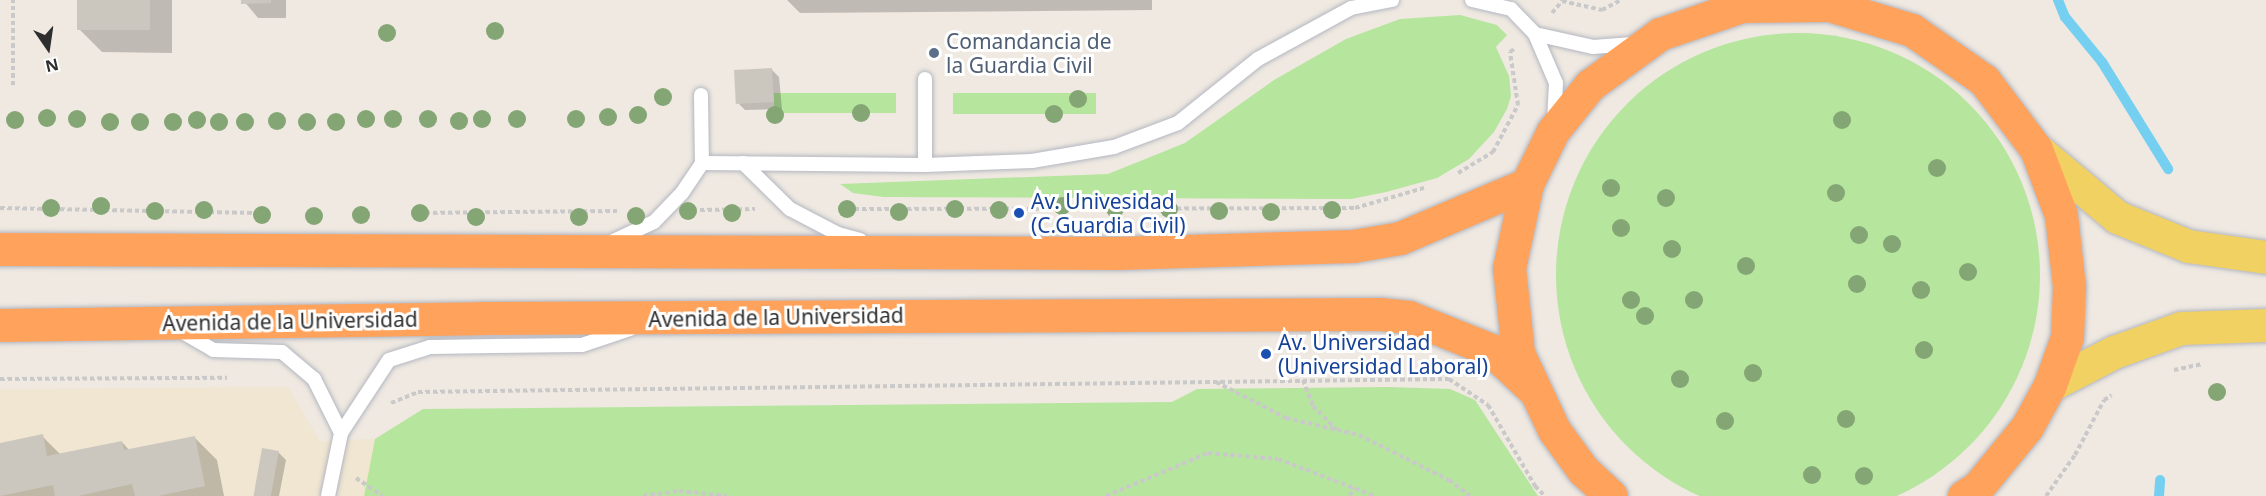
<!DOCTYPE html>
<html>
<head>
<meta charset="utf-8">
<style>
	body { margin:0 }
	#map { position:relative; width:2266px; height:496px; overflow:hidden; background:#efe9e1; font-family:"Noto Sans",sans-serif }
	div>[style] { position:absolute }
	.education>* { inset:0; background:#f0e6d1 }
	.green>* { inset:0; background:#b6e59e; transform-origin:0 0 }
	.round { border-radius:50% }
	.shadow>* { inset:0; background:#0003 }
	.stream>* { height:10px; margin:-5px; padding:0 5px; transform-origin:5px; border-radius:5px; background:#75cff0 }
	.building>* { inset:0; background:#cbc7bf; transform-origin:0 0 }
	.path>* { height:4px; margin-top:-2px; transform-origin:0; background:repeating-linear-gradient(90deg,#c9c9c9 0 4.5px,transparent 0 7.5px) }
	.roads { filter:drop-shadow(0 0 2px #b4b7c1) drop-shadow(0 0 2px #b4b7c1) }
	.lane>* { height:14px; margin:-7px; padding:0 7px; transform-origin:7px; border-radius:7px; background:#fff }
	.primary>* { height:33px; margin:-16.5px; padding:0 16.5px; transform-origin:16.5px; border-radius:16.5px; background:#f2d163 }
	.highway>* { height:33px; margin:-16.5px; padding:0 16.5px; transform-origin:16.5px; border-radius:16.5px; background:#ffa35c }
	.trees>* { width:18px; height:18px; margin:-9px; border-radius:50%; background:#84a574 }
	.dots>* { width:16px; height:16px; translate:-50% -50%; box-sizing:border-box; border:3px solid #fff; border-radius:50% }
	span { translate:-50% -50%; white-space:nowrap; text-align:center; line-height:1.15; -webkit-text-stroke:6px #fff; paint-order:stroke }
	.service-label { font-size:21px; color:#4e5e75 }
	.left { translate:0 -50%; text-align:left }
	.transit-label { font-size:21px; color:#164399 }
	.street-label { font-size:21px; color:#2e2e2e }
	.north { position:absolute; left:18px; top:18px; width:60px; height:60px; -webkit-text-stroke:4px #fff; paint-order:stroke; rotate:167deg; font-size:16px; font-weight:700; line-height:24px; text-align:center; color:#2e2e2e }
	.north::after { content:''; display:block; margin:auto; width:21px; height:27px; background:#2e2e2e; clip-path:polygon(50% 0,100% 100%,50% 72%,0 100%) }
</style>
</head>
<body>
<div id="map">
	<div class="education">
		<div style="clip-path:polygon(288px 387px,320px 441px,375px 439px,423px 409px,1405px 496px,0 496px,0 389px)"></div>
	</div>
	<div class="green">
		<div style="clip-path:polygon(1460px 15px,1497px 25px,1507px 35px,1496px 47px,1509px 76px,1511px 96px,1507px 109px,1494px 132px,1469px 159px,1437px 178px,1386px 192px,1351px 199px,884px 197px,853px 193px,840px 184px,1108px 174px,1185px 143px,1274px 80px,1346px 39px,1400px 19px)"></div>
		<div class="round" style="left:1556px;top:33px;width:484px;height:484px"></div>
		<div style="left:896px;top:93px;width:20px;height:122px;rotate:90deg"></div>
		<div style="left:953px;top:93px;width:143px;height:21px"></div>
		<div style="clip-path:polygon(1389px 387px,1450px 389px,1475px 400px,1538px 496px,364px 496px,375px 439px,423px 409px,1172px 402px,1197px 389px)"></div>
	</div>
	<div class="shadow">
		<div style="clip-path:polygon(79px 0,172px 0,172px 53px,102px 52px,79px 29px)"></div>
		<div style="clip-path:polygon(243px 0,286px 0,286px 18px,258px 18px)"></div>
		<div style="clip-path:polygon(787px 0,1152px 0,1152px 10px,800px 13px)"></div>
		<div style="clip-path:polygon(771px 69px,779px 77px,782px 109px,745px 110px,737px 102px)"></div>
		<div style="clip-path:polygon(42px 436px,61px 455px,122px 442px,130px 451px,194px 437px,217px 460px,224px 496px,0 496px,0 445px)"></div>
		<div style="clip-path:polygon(278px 452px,286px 460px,279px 496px,254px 496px)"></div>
	</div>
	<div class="stream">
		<div style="left:2058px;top:0;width:18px;rotate:68deg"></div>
		<div style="left:2065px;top:17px;width:58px;rotate:50.6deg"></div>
		<div style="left:2102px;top:62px;width:126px;rotate:58.3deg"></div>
		<div style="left:2159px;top:496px;width:16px;rotate:-86deg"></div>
	</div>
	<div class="building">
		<div style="left:77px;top:0;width:73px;height:30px"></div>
		<div style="clip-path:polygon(241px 0,271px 0,271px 3px,241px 4px)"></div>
		<div style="left:772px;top:68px;width:34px;height:38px;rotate:87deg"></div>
		<div style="clip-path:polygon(43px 434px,47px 456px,122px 441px,124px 450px,195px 436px,205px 486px,158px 496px,135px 496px,132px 484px,78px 496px,55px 496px,53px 485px,0 496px,0 443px)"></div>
		<div style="left:262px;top:448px;width:17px;height:49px;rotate:10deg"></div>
	</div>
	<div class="path">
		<div style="left:1552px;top:13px;width:16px;rotate:-50deg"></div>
		<div style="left:1562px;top:1px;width:41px;rotate:12.7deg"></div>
		<div style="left:1602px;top:10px;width:21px;rotate:-28deg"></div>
		<div style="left:13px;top:85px;width:85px;rotate:-90deg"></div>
		<div style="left:1458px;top:173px;width:41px;rotate:-31deg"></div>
		<div style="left:1493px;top:152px;width:53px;rotate:-62deg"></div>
		<div style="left:1518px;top:105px;width:54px;rotate:-98.6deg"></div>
		<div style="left:1510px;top:52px;width:5px;rotate:-37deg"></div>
		<div style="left:0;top:208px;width:257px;rotate:1.1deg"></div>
		<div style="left:847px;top:209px;width:508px;rotate:-0.11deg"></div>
		<div style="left:1355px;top:208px;width:72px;rotate:-16.2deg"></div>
		<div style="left:700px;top:210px;width:55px;rotate:-1deg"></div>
		<div style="left:418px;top:213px;width:199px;rotate:-0.6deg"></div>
		<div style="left:2174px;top:370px;width:29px;rotate:-12deg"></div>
		<div style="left:0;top:379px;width:227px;rotate:-0.3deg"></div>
		<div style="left:1303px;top:380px;width:28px;rotate:69deg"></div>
		<div style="left:1313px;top:406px;width:33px;rotate:45deg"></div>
		<div style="left:1216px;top:382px;width:79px;rotate:27.2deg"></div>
		<div style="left:1286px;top:418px;width:75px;rotate:13.1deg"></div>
		<div style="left:1359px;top:435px;width:101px;rotate:26.6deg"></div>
		<div style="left:1449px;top:480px;width:26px;rotate:37deg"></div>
		<div style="left:391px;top:403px;width:29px;rotate:-22deg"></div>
		<div style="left:418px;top:392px;width:1031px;rotate:-0.72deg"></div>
		<div style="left:1449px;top:379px;width:47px;rotate:33.7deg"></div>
		<div style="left:1488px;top:405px;width:94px;rotate:59.9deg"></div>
		<div style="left:1535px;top:486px;width:14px;rotate:45deg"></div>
		<div style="left:356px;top:478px;width:32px;rotate:34deg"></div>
		<div style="left:643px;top:496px;width:36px;rotate:-8deg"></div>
		<div style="left:679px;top:491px;width:48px;rotate:5.9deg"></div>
		<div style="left:1106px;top:496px;width:111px;rotate:-22.9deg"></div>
		<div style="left:1208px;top:453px;width:70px;rotate:4.9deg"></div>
		<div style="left:1278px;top:459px;width:104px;rotate:20.9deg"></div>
		<div style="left:1350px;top:496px;width:9px;rotate:-69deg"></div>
		<div style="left:2046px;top:496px;width:50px;rotate:-54.7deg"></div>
		<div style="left:2075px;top:455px;width:62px;rotate:-62.2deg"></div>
		<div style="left:2104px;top:400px;width:9px;rotate:-32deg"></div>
	</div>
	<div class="roads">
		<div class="lane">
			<div style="left:1472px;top:0;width:40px;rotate:13deg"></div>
			<div style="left:1511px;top:9px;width:35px;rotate:46deg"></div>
			<div style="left:1535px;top:34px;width:53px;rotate:66.8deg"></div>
			<div style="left:1556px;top:83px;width:37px;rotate:93deg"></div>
			<div style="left:1535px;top:34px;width:59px;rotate:12.6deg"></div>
			<div style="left:1593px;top:47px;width:40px;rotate:-4.3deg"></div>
			<div style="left:925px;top:79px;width:86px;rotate:90deg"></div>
			<div style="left:701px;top:95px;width:68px;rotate:89.2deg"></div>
			<div style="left:702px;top:163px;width:223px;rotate:0.5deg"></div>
			<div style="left:925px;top:165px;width:107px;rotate:-2.1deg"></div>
			<div style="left:1032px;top:161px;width:83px;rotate:-9.7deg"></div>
			<div style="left:1114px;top:147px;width:68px;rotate:-20.6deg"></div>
			<div style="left:1178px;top:123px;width:102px;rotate:-38.7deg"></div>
			<div style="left:1258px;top:59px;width:106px;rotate:-28.7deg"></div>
			<div style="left:1351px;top:8px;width:42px;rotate:-11deg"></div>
			<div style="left:743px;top:163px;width:66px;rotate:44.4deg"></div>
			<div style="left:790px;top:209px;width:54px;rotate:27.5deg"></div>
			<div style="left:838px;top:234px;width:23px;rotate:15deg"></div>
			<div style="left:611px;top:242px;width:47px;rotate:-24.9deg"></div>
			<div style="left:654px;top:222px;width:40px;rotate:-46deg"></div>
			<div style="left:682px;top:193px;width:36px;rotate:-56deg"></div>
			<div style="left:179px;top:330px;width:39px;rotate:30deg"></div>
			<div style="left:213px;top:350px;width:69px;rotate:1.7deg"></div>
			<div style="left:282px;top:352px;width:42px;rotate:40.2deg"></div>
			<div style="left:314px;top:379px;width:60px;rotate:63.4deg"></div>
			<div style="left:328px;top:496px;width:64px;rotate:-78.3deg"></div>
			<div style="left:341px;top:433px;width:87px;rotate:-56.7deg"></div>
			<div style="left:389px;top:360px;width:43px;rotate:-17.6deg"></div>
			<div style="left:430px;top:347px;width:152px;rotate:-0.8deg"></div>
			<div style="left:582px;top:345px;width:51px;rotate:-18.4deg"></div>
		</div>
		<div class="primary">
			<div style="left:2036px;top:149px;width:106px;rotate:40deg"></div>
			<div style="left:2117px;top:217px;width:77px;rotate:22.2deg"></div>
			<div style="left:2188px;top:246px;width:79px;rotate:8deg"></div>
			<div style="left:2050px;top:385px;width:72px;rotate:-27.3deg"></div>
			<div style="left:2114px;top:352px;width:71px;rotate:-19.7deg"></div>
			<div style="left:2181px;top:328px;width:85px;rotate:-2deg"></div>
		</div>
		<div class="highway">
			<div style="left:0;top:249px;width:1118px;rotate:0.2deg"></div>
			<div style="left:1118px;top:253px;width:235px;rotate:-1.7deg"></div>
			<div style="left:1353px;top:246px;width:48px;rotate:-9.7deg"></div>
			<div style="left:1400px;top:238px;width:138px;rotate:-23deg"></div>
			<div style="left:0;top:325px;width:480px;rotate:-0.8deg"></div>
			<div style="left:480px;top:318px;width:900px;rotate:-0.25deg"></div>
			<div style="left:1380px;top:314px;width:29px;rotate:6deg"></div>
			<div style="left:1409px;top:317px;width:88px;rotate:21.9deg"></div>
			<div style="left:1491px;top:350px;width:56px;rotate:42.8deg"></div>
			<div style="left:1611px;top:496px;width:38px;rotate:-137deg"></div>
			<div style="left:1583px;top:470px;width:49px;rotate:-125.9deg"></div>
			<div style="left:1554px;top:430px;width:85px;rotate:-115.1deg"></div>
			<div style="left:1518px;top:353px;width:85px;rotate:-96deg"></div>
			<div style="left:1509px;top:268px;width:86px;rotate:-77.9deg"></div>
			<div style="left:1527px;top:184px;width:59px;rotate:-63.9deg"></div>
			<div style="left:1553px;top:131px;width:59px;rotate:-51.2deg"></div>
			<div style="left:1590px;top:85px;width:87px;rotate:-36.1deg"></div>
			<div style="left:1660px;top:34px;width:87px;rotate:-18.9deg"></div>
			<div style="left:1742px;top:6px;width:87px;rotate:-0.7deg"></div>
			<div style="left:1829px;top:5px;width:87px;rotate:16.8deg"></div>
			<div style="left:1912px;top:30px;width:88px;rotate:34.8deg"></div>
			<div style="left:1984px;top:80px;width:86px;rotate:53deg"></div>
			<div style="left:2036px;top:149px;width:71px;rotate:69.3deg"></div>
			<div style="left:2061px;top:215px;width:71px;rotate:83.6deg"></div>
			<div style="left:2069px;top:286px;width:51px;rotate:92.2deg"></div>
			<div style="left:2067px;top:337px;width:51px;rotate:109.5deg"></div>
			<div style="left:2050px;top:385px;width:48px;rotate:118.7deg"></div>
			<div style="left:2027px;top:427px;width:77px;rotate:129.2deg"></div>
			<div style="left:1978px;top:487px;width:17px;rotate:147deg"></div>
		</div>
	</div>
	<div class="trees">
		<div style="left:495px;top:31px"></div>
		<div style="left:387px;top:33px"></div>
		<div style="left:663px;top:97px"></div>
		<div style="left:1078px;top:99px"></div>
		<div style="left:861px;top:113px"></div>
		<div style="left:1054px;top:114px"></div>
		<div style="left:638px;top:115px"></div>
		<div style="left:775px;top:115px"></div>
		<div style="left:608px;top:117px"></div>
		<div style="left:47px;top:118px"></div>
		<div style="left:77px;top:119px"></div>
		<div style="left:366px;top:119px"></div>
		<div style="left:393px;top:119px"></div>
		<div style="left:428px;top:119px"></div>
		<div style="left:482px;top:119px"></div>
		<div style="left:517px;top:119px"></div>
		<div style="left:576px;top:119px"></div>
		<div style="left:15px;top:120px"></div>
		<div style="left:197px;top:120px"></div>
		<div style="left:1842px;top:120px"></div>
		<div style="left:277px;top:121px"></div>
		<div style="left:459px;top:121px"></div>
		<div style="left:110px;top:122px"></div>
		<div style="left:140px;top:122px"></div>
		<div style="left:173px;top:122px"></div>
		<div style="left:219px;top:122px"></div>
		<div style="left:245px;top:122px"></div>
		<div style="left:307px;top:122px"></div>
		<div style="left:336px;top:122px"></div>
		<div style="left:1937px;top:168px"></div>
		<div style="left:1611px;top:188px"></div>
		<div style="left:1836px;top:193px"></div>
		<div style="left:1666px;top:198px"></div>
		<div style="left:101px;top:206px"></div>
		<div style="left:1062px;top:206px"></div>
		<div style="left:51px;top:208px"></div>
		<div style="left:847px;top:209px"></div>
		<div style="left:955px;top:209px"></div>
		<div style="left:1115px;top:209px"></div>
		<div style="left:1169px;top:209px"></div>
		<div style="left:204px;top:210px"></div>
		<div style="left:999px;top:210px"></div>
		<div style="left:1332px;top:210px"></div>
		<div style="left:155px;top:211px"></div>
		<div style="left:688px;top:211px"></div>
		<div style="left:1219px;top:211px"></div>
		<div style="left:899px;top:212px"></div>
		<div style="left:1271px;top:212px"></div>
		<div style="left:420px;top:213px"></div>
		<div style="left:732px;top:213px"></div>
		<div style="left:262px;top:215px"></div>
		<div style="left:361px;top:215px"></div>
		<div style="left:314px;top:216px"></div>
		<div style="left:636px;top:216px"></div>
		<div style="left:476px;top:217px"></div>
		<div style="left:579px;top:217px"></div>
		<div style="left:1621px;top:228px"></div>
		<div style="left:1859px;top:235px"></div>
		<div style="left:1892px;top:244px"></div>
		<div style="left:1672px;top:249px"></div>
		<div style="left:1746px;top:266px"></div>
		<div style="left:1968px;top:272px"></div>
		<div style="left:1857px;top:284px"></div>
		<div style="left:1921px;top:290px"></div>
		<div style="left:1631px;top:300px"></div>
		<div style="left:1694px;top:300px"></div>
		<div style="left:1645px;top:316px"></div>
		<div style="left:1924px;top:350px"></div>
		<div style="left:1753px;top:373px"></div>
		<div style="left:1680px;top:379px"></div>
		<div style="left:2217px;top:392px"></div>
		<div style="left:1846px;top:419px"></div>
		<div style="left:1725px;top:421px"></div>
		<div style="left:1812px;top:475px"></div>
		<div style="left:1864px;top:476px"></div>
	</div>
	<div class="dots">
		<div style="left:934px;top:53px;background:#5c6f8a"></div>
		<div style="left:1019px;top:213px;background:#1a4fb4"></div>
		<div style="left:1266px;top:354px;background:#1a4fb4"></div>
	</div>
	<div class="service-label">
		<span class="left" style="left:946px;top:53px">Comandancia de<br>la Guardia Civil</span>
	</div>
	<div class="transit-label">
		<span class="left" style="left:1031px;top:213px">Av. Univesidad<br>(C.Guardia Civil)</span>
		<span class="left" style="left:1278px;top:354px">Av. Universidad<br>(Universidad Laboral)</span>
	</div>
	<div class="street-label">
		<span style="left:776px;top:317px;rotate:-1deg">Avenida de la Universidad</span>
		<span style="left:290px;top:321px;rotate:-1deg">Avenida de la Universidad</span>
	</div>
	<div class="north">N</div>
</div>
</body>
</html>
